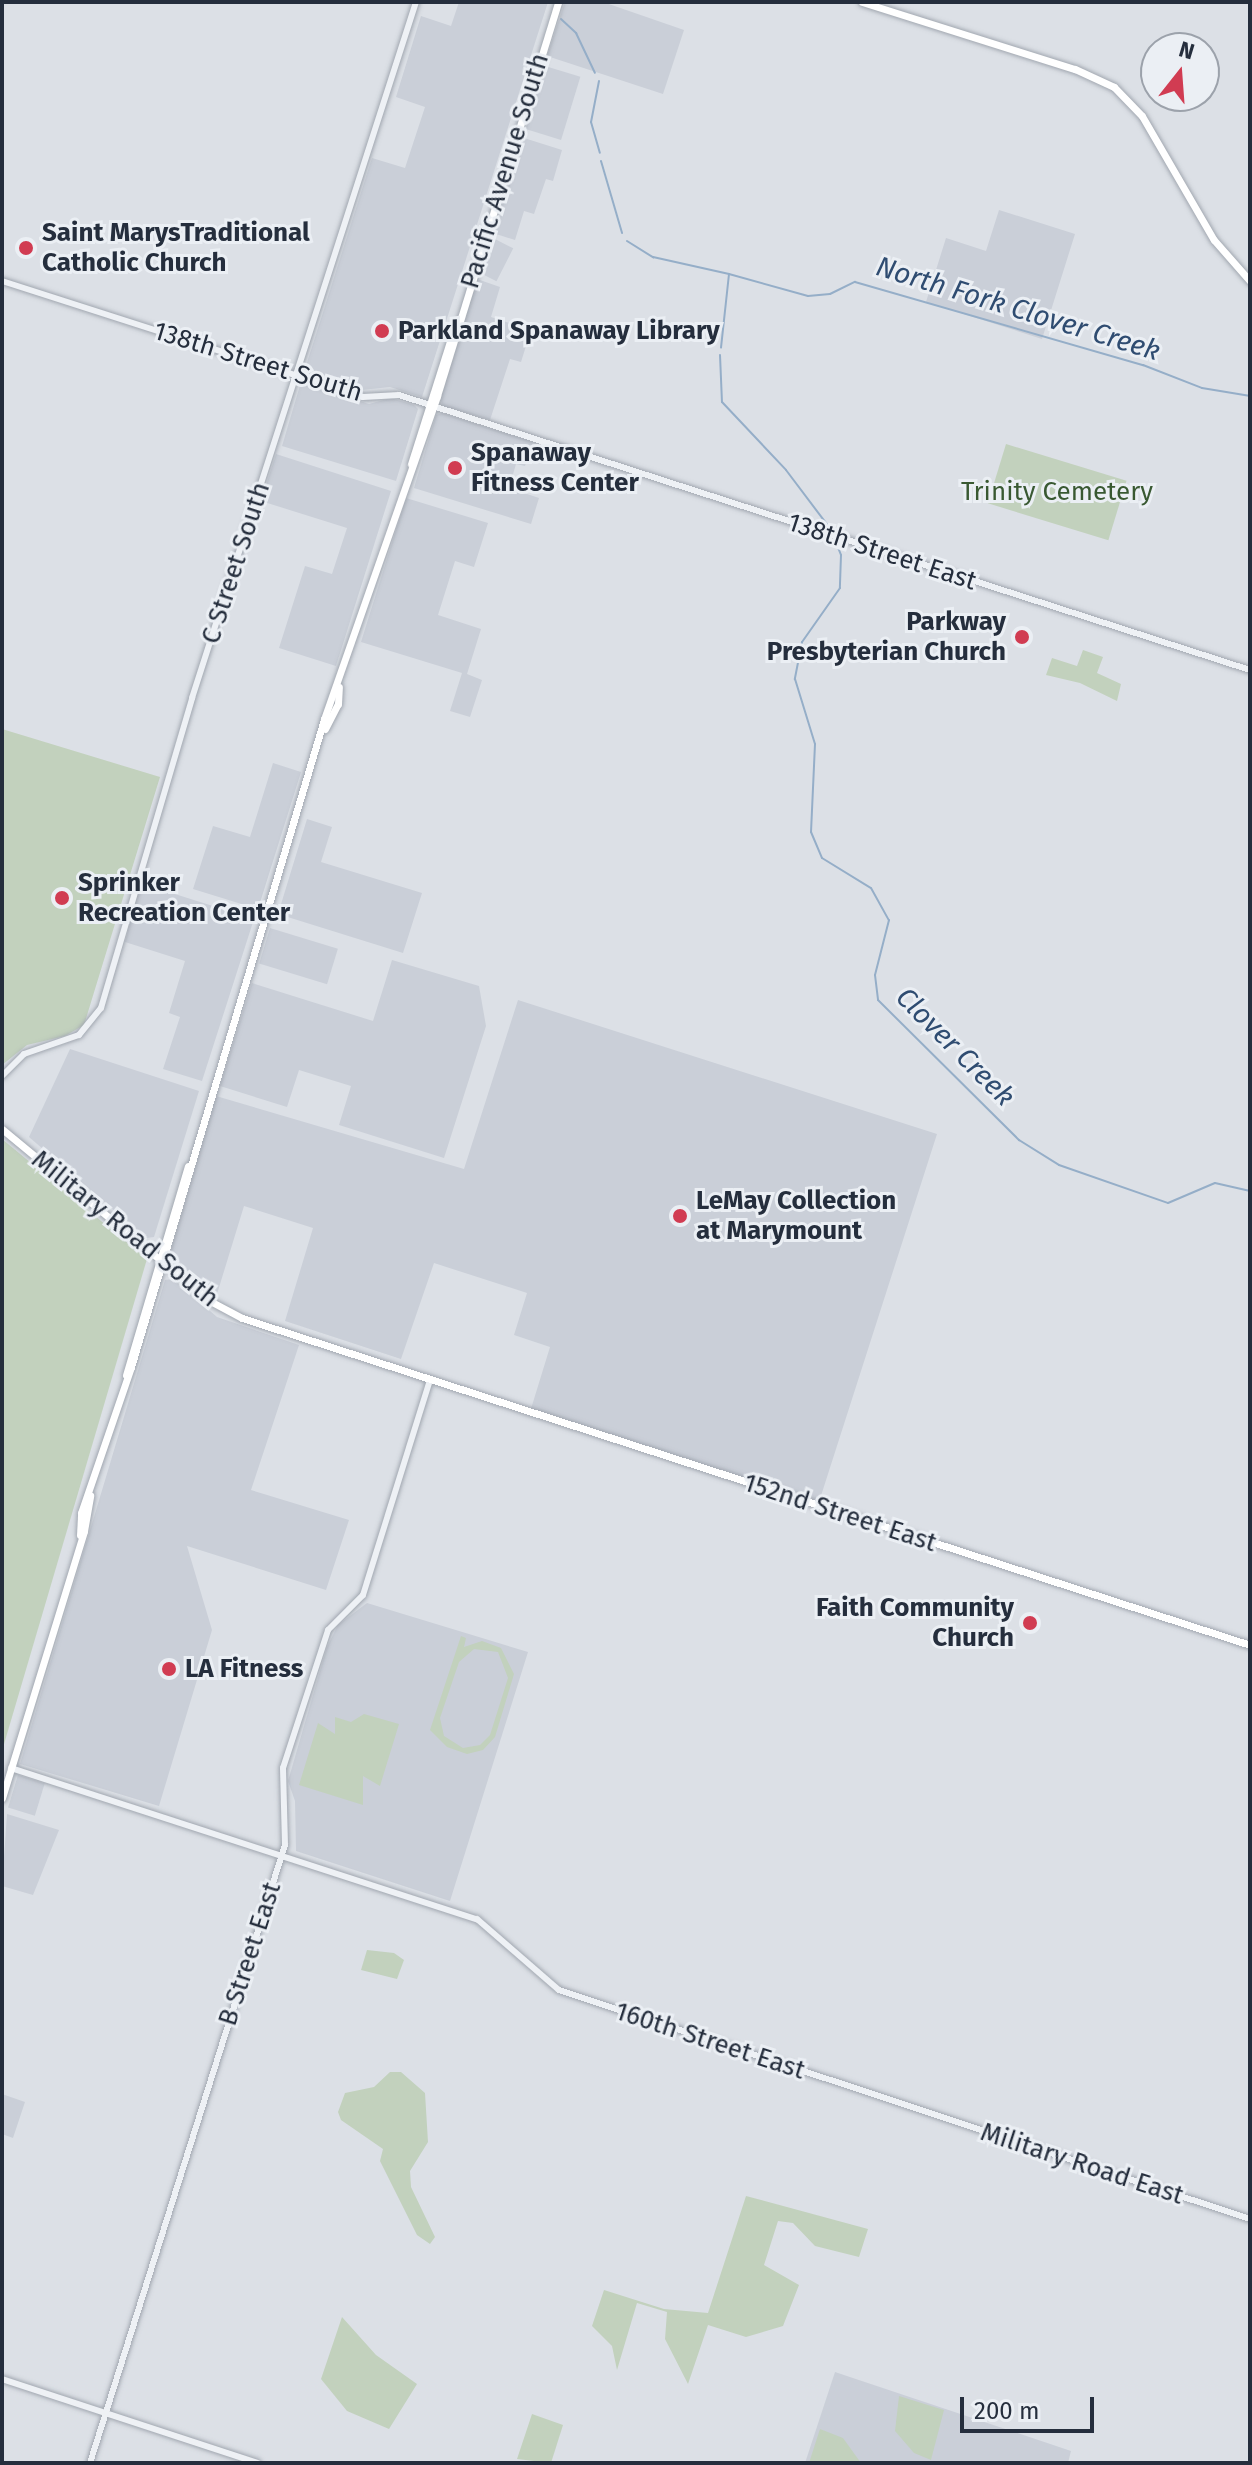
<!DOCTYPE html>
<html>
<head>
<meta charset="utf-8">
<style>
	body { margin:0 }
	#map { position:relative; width:1252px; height:2465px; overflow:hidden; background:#dce0e6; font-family:"Fira Sans",sans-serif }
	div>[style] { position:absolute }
	.built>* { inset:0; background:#cacfd8; transform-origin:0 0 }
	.green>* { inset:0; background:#c2d1bd; transform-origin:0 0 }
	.stream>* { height:2px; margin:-1px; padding:0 1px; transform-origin:1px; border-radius:1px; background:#95aec8 }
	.roads { filter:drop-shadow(0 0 2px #a1a7b0) drop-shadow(0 0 2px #a1a7b0) }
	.tertiary>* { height:6px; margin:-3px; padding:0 3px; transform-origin:3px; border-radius:3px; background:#eef1f5 }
	.secondary>* { height:7px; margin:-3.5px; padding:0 3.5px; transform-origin:3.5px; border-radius:3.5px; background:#fff }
	.primary>* { height:7px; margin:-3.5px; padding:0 3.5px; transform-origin:3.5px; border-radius:3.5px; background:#fff }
	.dots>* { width:22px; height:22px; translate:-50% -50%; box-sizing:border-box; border:4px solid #ebeff4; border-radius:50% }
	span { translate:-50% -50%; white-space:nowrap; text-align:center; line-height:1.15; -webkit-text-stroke:6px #ebeff4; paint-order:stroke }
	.street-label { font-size:26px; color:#252e3d }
	.poi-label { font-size:26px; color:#252e3d; font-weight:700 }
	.left { translate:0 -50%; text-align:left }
	.right { translate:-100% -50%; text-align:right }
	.park-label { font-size:26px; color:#395932 }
	.water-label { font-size:28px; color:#2f4c71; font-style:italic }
	.frame { position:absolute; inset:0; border:4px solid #252e3d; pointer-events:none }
	.north { position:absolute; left:1140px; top:32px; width:80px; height:80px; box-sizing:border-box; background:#ebeff4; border:2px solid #9ca2ab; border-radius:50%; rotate:17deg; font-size:22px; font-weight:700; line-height:32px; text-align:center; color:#252e3d }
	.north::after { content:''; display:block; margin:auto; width:28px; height:36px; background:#d13c52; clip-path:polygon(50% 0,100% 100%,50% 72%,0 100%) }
	.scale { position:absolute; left:960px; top:2397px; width:134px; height:36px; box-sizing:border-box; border:4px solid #252e3d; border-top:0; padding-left:10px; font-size:24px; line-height:28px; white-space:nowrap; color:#252e3d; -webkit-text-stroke:6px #ebeff4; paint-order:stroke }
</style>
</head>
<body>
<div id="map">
	<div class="built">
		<div style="clip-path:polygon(459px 2px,548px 2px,422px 397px,390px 387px,361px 390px,304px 372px,372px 158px,405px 168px,425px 107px,396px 97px,421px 16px,451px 26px)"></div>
		<div style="clip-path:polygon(565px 2px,603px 2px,684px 30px,663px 94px,547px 56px)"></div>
		<div style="left:545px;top:66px;width:37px;height:66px;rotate:17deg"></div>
		<div style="clip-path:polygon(524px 138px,562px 150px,553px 181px,546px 179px,534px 214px,524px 211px,515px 240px,493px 233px)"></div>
		<div style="clip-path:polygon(999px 210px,1075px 234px,1042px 339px,926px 302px,946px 238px,986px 251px)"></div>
		<div style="left:491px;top:237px;width:25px;height:37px;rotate:27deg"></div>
		<div style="clip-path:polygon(477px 279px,500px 287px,491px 317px,531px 330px,521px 362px,510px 359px,490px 420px,443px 406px,439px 396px)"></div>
		<div style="clip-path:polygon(301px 382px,369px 404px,391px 398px,414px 405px,418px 409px,396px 481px,282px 446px)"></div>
		<div style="clip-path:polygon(442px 413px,533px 442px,525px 466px,516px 464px,509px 488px,539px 498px,531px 524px,414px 488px,436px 415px)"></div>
		<div style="clip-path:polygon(276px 454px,391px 491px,336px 666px,279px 648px,305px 566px,332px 574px,347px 528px,261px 501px)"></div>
		<div style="clip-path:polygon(406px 498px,488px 523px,474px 567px,455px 561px,438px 615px,481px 629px,467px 674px,482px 680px,470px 717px,450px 711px,462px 673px,361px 642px)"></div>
		<div style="clip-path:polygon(273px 763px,301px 772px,258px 909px,193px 889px,213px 826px,250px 837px)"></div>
		<div style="clip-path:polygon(307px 819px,332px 827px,321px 862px,422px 893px,403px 953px,278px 914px)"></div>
		<div style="clip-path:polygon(140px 883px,254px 919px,202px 1081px,163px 1069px,180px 1017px,169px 1013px,185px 961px,125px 942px)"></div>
		<div style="left:270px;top:928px;width:71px;height:37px;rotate:17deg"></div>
		<div style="clip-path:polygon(392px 960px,479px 986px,486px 1026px,444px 1158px,339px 1125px,351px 1086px,299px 1070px,287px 1107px,220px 1086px,252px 983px,373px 1021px)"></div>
		<div style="clip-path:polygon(518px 1000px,937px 1134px,819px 1502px,530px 1412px,550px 1347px,514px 1335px,527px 1293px,434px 1263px,401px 1359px,285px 1321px,313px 1228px,244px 1206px,217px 1294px,172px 1259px,170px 1253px,216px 1096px,464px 1169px)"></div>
		<div style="clip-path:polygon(70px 1049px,199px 1091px,154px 1237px,146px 1238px,29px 1137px)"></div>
		<div style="clip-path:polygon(173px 1279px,217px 1317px,299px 1345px,251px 1490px,349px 1520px,326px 1590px,187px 1546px,212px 1630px,159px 1806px,20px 1764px,165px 1280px)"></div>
		<div style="clip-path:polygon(367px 1603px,528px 1652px,450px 1901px,296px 1851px,295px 1801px,288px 1781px,327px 1647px,338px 1625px)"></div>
		<div style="left:18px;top:1775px;width:28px;height:34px;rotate:17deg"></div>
		<div style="clip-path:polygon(7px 1814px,59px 1830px,33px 1895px,2px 1886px)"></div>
		<div style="clip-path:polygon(2px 2094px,25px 2102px,13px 2138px,2px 2134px)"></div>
		<div style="clip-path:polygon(835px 2372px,1071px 2451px,1068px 2463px,805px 2463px)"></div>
	</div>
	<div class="green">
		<div style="left:1006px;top:444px;width:126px;height:62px;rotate:17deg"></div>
		<div style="clip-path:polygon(1083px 650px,1103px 657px,1097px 673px,1121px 684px,1117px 701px,1080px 683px,1046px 675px,1052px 658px,1077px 666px)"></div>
		<div style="clip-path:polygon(2px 729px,160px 777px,84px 1025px,65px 1036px,27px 1045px,2px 1065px)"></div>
		<div style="clip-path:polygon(2px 1139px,147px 1259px,2px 1751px)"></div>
		<div style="clip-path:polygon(evenodd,461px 1636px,466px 1638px,464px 1647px,482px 1641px,501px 1648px,514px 1674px,495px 1737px,483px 1750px,467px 1754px,447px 1747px,430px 1730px,461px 1636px,474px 1649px,498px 1652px,508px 1678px,490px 1735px,480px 1745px,463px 1748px,444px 1736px,440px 1718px,459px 1662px,474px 1649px)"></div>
		<div style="clip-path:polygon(364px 1714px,399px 1724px,380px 1786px,363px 1776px,363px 1805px,299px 1785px,318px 1723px,335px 1734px,335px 1717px,351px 1722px)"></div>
		<div style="clip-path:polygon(367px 1950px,394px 1953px,404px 1960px,397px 1979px,361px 1970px)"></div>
		<div style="clip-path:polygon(390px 2072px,401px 2072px,425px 2093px,428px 2142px,410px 2171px,411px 2187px,435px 2237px,430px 2244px,417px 2235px,380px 2161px,383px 2149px,341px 2120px,338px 2112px,345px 2093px,374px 2087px)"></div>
		<div style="clip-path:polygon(746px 2196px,868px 2229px,859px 2257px,815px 2246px,793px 2223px,778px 2221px,764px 2265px,799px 2285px,783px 2326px,746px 2337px,708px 2325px,688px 2384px,665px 2339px,667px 2312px,637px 2303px,617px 2370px,612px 2346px,592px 2326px,604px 2290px,664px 2309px,708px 2313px)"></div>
		<div style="clip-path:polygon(342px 2317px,376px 2355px,417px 2384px,389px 2429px,347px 2411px,321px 2379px)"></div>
		<div style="clip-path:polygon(899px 2396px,944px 2410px,931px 2460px,914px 2453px,895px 2431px)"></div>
		<div style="clip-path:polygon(532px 2414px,563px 2425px,551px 2463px,517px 2459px)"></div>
		<div style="clip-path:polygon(820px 2429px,843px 2438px,861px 2463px,809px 2463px)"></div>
	</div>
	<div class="stream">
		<div style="left:561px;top:19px;width:21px;rotate:43deg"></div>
		<div style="left:576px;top:33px;width:44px;rotate:64.6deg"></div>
		<div style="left:599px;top:81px;width:42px;rotate:101deg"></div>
		<div style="left:591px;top:122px;width:32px;rotate:74deg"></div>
		<div style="left:601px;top:161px;width:75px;rotate:73.7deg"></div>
		<div style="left:627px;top:241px;width:31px;rotate:32deg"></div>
		<div style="left:653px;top:257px;width:78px;rotate:12.6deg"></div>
		<div style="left:729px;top:274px;width:74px;rotate:96.2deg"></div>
		<div style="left:729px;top:274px;width:82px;rotate:15.6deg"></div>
		<div style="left:808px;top:296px;width:22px;rotate:-5deg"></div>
		<div style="left:830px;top:294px;width:28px;rotate:-26deg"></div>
		<div style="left:855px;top:282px;width:300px;rotate:16.1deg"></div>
		<div style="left:1143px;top:365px;width:63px;rotate:21.3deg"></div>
		<div style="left:1202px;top:388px;width:49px;rotate:9.5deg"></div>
		<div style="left:720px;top:355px;width:47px;rotate:87.6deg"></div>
		<div style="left:722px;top:402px;width:93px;rotate:46.7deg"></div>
		<div style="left:786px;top:470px;width:76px;rotate:53deg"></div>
		<div style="left:835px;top:540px;width:16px;rotate:68deg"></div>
		<div style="left:841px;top:555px;width:33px;rotate:92deg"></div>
		<div style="left:840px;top:588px;width:66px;rotate:125.1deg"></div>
		<div style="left:802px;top:642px;width:38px;rotate:101deg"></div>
		<div style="left:795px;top:679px;width:68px;rotate:72.9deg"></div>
		<div style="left:815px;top:744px;width:88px;rotate:92.6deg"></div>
		<div style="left:811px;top:832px;width:28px;rotate:67deg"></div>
		<div style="left:822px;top:858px;width:57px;rotate:31.5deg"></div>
		<div style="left:871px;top:888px;width:37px;rotate:61deg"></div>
		<div style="left:889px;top:920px;width:57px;rotate:104.3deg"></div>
		<div style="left:875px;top:975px;width:25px;rotate:83deg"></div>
		<div style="left:878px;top:1000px;width:199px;rotate:44.8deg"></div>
		<div style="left:1019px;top:1140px;width:47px;rotate:32deg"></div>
		<div style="left:1059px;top:1165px;width:115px;rotate:19.2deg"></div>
		<div style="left:1168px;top:1203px;width:51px;rotate:-23.1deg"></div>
		<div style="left:1215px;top:1183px;width:36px;rotate:13deg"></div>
	</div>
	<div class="roads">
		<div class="tertiary">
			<div style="left:2px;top:281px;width:379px;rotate:17.8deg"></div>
			<div style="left:363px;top:397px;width:36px;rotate:-3deg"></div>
			<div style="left:399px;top:395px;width:894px;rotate:17.91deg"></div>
			<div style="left:2px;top:1076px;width:31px;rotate:-45deg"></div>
			<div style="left:24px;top:1054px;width:58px;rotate:-19.1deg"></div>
			<div style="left:79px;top:1035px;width:35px;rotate:-51deg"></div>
			<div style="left:101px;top:1008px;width:323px;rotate:-73.6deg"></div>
			<div style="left:192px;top:698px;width:731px;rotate:-72.16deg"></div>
			<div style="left:11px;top:1768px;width:490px;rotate:18deg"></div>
			<div style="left:477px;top:1919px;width:108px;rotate:40.9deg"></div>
			<div style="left:559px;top:1990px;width:728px;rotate:18.34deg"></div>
			<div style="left:2px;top:2379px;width:269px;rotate:18.2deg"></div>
			<div style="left:90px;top:2463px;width:648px;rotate:-72.49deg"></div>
			<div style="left:285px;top:1845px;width:77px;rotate:-91.5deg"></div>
			<div style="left:283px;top:1768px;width:145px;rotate:-71.9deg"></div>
			<div style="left:328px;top:1630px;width:49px;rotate:-45deg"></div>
			<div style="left:363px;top:1595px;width:225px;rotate:-72.7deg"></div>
		</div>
		<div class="secondary">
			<div style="left:862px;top:2px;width:223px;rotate:17.5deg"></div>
			<div style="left:1075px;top:69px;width:43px;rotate:24.8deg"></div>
			<div style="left:1114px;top:87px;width:40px;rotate:46deg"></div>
			<div style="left:1142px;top:116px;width:143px;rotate:59.9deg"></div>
			<div style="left:1214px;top:240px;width:55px;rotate:48.7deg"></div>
			<div style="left:2px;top:1129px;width:270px;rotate:39.6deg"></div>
			<div style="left:210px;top:1301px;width:36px;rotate:28deg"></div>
			<div style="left:242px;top:1318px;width:1060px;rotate:17.97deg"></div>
		</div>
		<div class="primary">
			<div style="left:411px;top:464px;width:129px;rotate:-72.4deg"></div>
			<div style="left:325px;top:729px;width:28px;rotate:-63deg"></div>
			<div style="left:338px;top:704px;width:17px;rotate:-87deg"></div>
			<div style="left:126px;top:1375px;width:218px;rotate:-73.5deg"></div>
			<div style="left:80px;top:1535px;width:22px;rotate:-87deg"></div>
			<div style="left:81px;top:1513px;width:154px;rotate:-71.1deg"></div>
			<div style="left:131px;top:1367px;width:676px;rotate:-73.41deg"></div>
			<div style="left:324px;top:719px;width:342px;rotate:-70.7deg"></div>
			<div style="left:437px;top:396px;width:412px;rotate:-72.9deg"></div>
			<div style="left:2px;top:1798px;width:279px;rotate:-72.9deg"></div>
			<div style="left:84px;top:1531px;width:36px;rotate:-80deg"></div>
		</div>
	</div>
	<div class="dots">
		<div style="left:26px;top:248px;background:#d13c52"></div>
		<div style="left:382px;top:331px;background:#d13c52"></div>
		<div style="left:455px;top:468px;background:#d13c52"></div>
		<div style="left:1022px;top:637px;background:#d13c52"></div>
		<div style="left:62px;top:898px;background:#d13c52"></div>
		<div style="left:680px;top:1216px;background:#d13c52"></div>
		<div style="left:1030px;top:1623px;background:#d13c52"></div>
		<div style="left:169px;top:1669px;background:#d13c52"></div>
	</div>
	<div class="street-label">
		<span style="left:505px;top:171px;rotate:-73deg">Pacific Avenue South</span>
		<span style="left:258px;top:362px;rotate:17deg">138th Street South</span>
		<span style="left:882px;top:552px;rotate:18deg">138th Street East</span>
		<span style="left:236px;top:563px;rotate:-72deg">C Street South</span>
		<span style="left:125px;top:1229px;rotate:39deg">Military Road South</span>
		<span style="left:840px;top:1513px;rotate:18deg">152nd Street East</span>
		<span style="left:250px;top:1954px;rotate:-72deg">B Street East</span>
		<span style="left:710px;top:2041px;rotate:18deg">160th Street East</span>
		<span style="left:1082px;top:2164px;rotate:18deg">Military Road East</span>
	</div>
	<div class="poi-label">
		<span class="left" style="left:42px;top:248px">Saint MarysTraditional<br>Catholic Church</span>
		<span class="left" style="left:398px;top:331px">Parkland Spanaway Library</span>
		<span class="left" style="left:471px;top:468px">Spanaway<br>Fitness Center</span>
		<span class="right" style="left:1006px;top:637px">Parkway<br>Presbyterian Church</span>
		<span class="left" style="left:78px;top:898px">Sprinker<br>Recreation Center</span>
		<span class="left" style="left:696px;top:1216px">LeMay Collection<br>at Marymount</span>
		<span class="right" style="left:1014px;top:1623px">Faith Community<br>Church</span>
		<span class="left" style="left:185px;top:1669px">LA Fitness</span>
	</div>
	<div class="park-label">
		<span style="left:1057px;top:492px">Trinity Cemetery</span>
	</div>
	<div class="water-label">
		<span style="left:1018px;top:309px;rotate:17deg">North Fork Clover Creek</span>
		<span style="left:955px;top:1047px;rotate:45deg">Clover Creek</span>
	</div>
	<div class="frame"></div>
	<div class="north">N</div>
	<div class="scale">200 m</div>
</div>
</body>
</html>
